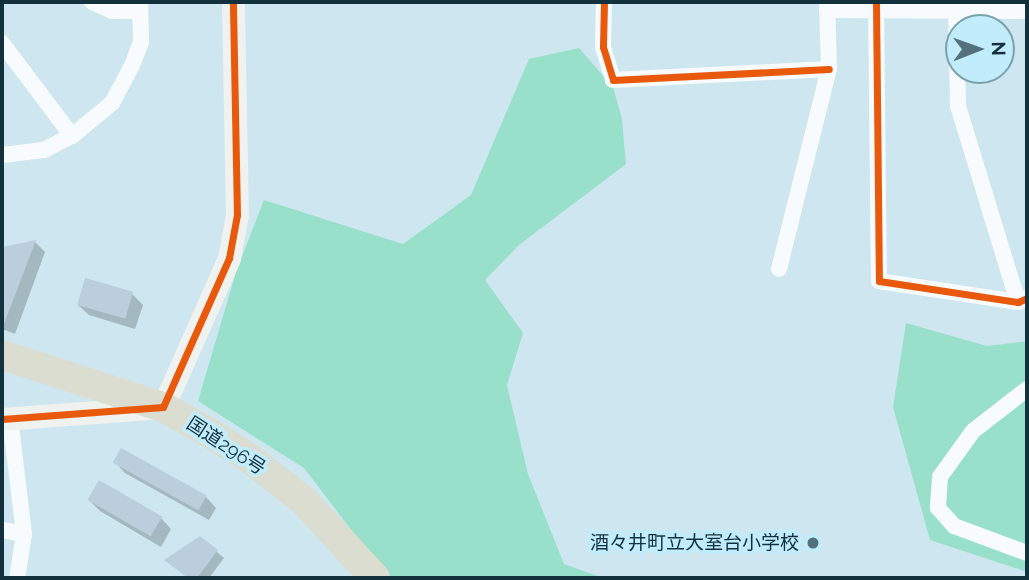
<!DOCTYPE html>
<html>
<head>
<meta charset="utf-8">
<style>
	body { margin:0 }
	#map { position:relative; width:1029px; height:580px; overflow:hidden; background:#cee6ef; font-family:Raleway,"Noto Sans JP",sans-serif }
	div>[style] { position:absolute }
	.green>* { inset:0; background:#99e0ca }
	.shadow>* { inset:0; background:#0003 }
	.building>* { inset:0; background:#bacfdb; transform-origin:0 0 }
	.street>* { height:16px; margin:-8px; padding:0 8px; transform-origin:8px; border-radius:8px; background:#f8fbfd }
	.secondary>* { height:23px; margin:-11.5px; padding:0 11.5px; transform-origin:11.5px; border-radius:11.5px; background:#eff2ef }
	.highway>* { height:30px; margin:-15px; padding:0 15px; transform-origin:15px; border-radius:15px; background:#dbddd0 }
	.cycleway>* { height:7px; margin:-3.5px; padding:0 3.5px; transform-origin:3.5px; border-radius:3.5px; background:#e8590c }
	.dots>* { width:19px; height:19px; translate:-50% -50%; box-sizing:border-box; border:4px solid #c1ecfc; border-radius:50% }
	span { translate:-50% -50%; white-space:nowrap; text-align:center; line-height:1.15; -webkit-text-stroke:7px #c1ecfc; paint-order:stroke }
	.street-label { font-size:19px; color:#12313c }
	.poi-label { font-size:19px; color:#12313c }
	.right { translate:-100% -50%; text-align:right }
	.frame { position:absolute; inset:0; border:4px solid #12313c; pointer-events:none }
	.north { position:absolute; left:945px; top:14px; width:70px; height:70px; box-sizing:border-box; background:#c1ecfc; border:2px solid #7ba1af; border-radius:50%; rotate:89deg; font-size:19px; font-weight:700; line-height:28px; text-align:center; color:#12313c }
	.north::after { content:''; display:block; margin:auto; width:24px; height:32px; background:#54707b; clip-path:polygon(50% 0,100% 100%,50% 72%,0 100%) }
</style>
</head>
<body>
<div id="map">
	<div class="green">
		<div style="clip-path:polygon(579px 48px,613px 87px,622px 119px,626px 164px,519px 245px,485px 280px,523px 333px,507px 385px,528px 474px,564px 564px,603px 578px,388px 578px,304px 468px,198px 401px,236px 272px,264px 200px,403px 244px,471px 195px,529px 59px)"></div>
		<div style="clip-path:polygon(906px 323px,987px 346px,1027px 341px,1027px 572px,930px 540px,893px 407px)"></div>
	</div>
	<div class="shadow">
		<div style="clip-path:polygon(35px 242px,45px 252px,15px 334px,2px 329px,2px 249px)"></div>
		<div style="clip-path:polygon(132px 294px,143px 305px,135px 329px,89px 315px,78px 305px)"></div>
		<div style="clip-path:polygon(115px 462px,206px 497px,216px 508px,209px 520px,125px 473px)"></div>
		<div style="clip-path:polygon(89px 500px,161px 518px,171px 529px,161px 547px,100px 511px)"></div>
		<div style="clip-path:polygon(200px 538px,224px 558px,209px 578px,189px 578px,167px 561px)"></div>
	</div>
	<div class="building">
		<div style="clip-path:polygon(36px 240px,4px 324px,2px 323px,2px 247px)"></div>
		<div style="left:85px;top:278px;width:50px;height:28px;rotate:16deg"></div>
		<div style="left:121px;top:448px;width:98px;height:17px;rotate:29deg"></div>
		<div style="left:99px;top:480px;width:73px;height:23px;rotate:30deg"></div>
		<div style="clip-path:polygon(200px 536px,218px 550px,197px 578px,188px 578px,164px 560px)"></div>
	</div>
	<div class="street">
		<div style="left:92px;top:2px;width:22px;rotate:24deg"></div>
		<div style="left:112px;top:11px;width:28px"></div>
		<div style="left:604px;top:2px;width:45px;rotate:91.3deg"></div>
		<div style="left:603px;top:47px;width:34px;rotate:73deg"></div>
		<div style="left:613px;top:80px;width:216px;rotate:-2.9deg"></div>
		<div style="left:876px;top:2px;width:279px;rotate:89.4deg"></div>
		<div style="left:879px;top:281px;width:141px;rotate:8.6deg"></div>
		<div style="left:1018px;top:302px;width:10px;rotate:-24deg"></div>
		<div style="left:956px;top:2px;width:104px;rotate:88.9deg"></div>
		<div style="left:958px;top:106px;width:205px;rotate:73deg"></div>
		<div style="left:827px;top:10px;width:200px;rotate:0.3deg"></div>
		<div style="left:2px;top:43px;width:116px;rotate:53deg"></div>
		<div style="left:2px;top:155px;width:42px;rotate:-6.8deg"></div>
		<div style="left:44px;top:150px;width:31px;rotate:-27deg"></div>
		<div style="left:72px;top:136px;width:52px;rotate:-39.5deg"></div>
		<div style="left:112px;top:103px;width:40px;rotate:-62deg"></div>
		<div style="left:131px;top:68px;width:28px;rotate:-69deg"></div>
		<div style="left:141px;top:42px;width:40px;rotate:-91.4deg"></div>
		<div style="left:779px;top:269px;width:206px;rotate:-76deg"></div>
		<div style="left:829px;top:69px;width:67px;rotate:-91.7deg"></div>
		<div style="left:1027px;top:389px;width:68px;rotate:142.1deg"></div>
		<div style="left:973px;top:431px;width:57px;rotate:125.7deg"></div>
		<div style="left:940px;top:477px;width:31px;rotate:94deg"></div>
		<div style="left:938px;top:508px;width:24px;rotate:48deg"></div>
		<div style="left:954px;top:526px;width:78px;rotate:20.3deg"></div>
		<div style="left:10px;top:418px;width:117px;rotate:83.1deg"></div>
		<div style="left:24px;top:534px;width:45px;rotate:99deg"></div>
		<div style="left:2px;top:530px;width:22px;rotate:10deg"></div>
	</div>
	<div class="secondary">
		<div style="left:2px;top:419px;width:161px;rotate:-4.3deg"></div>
		<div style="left:163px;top:407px;width:163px;rotate:-66.1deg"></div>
		<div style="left:229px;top:258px;width:44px;rotate:-79.5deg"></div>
		<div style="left:237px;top:215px;width:213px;rotate:-91.1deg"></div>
	</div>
	<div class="highway">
		<div style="left:2px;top:355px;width:169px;rotate:17.9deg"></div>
		<div style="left:163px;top:407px;width:51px;rotate:29.1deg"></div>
		<div style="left:208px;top:432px;width:49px;rotate:32.4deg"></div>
		<div style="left:249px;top:458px;width:70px;rotate:38deg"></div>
		<div style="left:304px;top:501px;width:105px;rotate:47.3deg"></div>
	</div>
	<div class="cycleway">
		<div style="left:604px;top:2px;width:45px;rotate:91.3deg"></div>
		<div style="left:603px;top:47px;width:34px;rotate:73deg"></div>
		<div style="left:613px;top:80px;width:216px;rotate:-2.9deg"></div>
		<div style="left:876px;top:2px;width:279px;rotate:89.4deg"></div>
		<div style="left:879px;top:281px;width:141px;rotate:8.6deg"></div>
		<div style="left:1018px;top:302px;width:10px;rotate:-24deg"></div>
		<div style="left:2px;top:419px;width:161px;rotate:-4.3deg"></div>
		<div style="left:163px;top:407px;width:163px;rotate:-66.1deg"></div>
		<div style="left:229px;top:258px;width:44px;rotate:-79.5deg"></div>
		<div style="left:237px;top:215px;width:213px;rotate:-91.1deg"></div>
	</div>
	<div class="dots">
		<div style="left:813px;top:543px;background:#54707b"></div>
	</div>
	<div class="street-label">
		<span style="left:226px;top:446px;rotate:33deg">国道296号</span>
	</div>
	<div class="poi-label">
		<span class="right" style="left:799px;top:543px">酒々井町立大室台小学校</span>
	</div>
	<div class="frame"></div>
	<div class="north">N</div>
</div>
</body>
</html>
